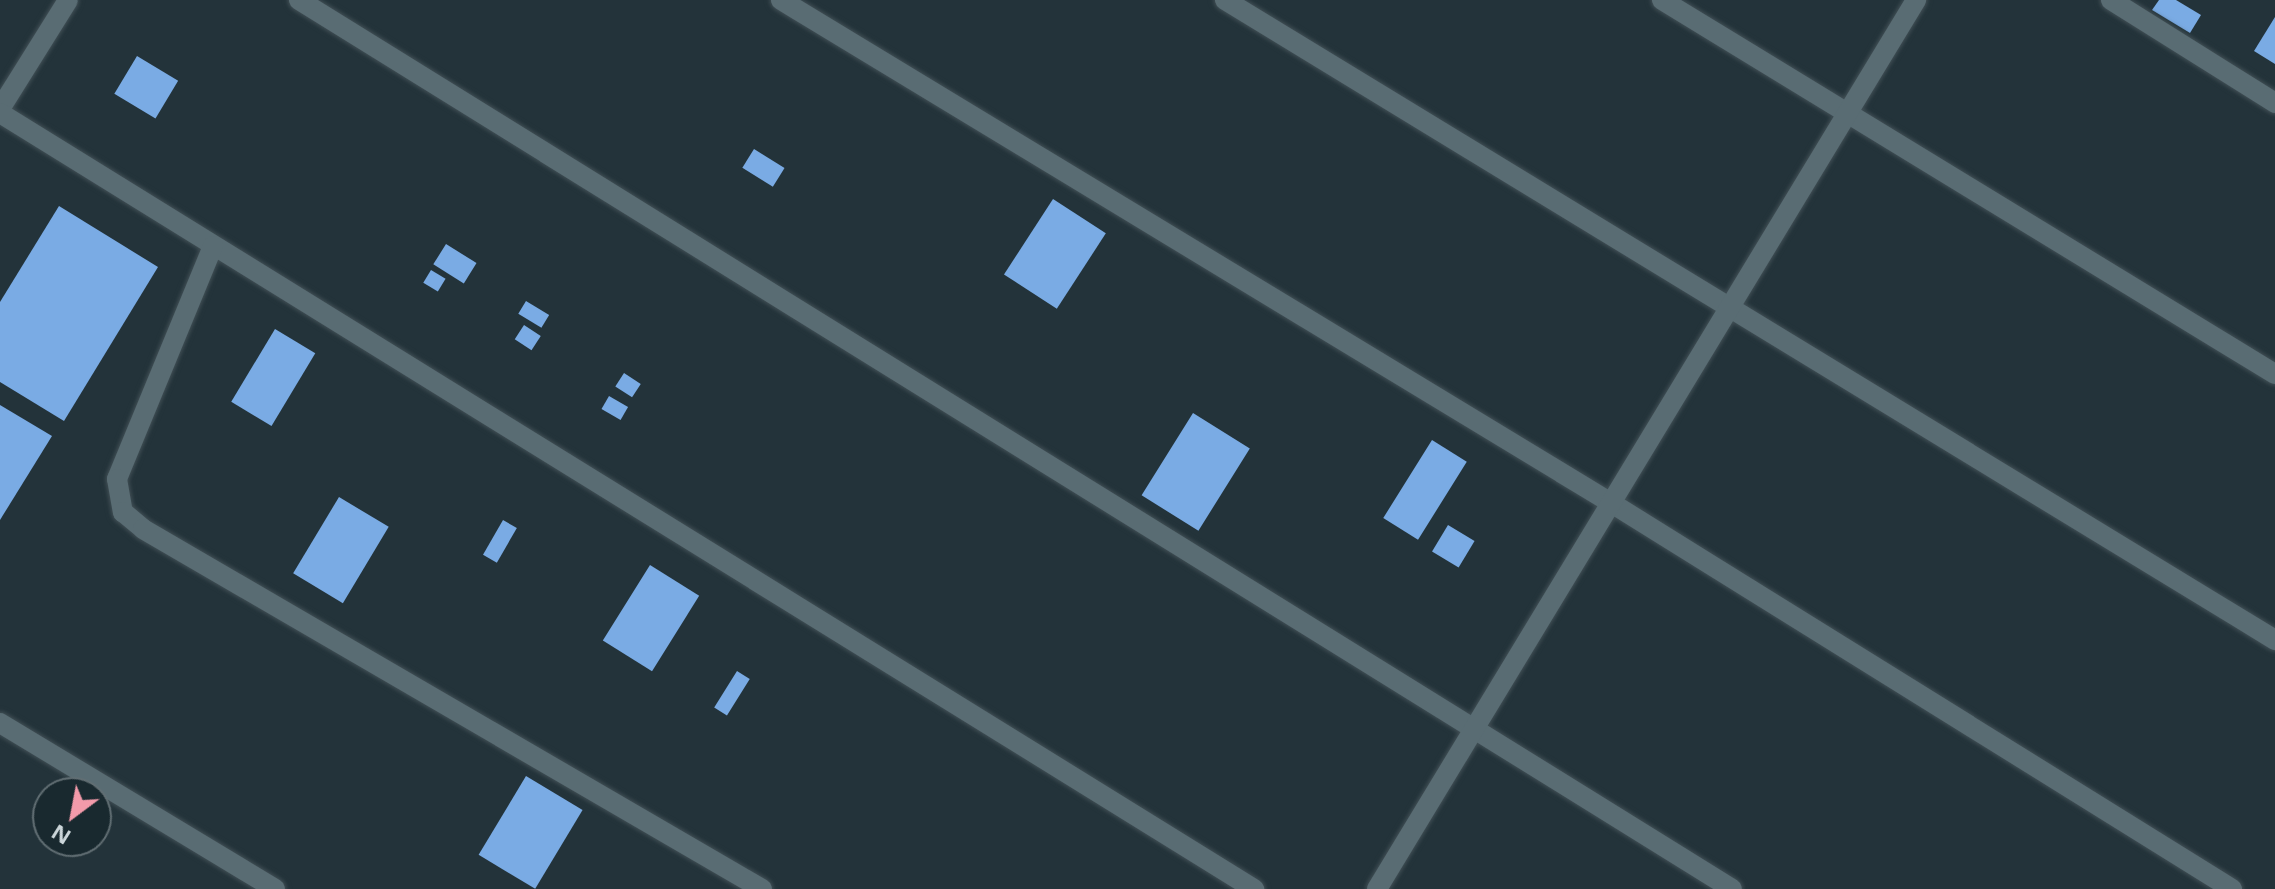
<!DOCTYPE html>
<html>
<head>
<meta charset="utf-8">
<style>
	body { margin:0 }
	#map { position:relative; width:2275px; height:889px; overflow:hidden; background:#23333a; font-family:"Noto Sans",sans-serif }
	div>[style] { position:absolute }
	.building>* { inset:0; background:#7aabe4; transform-origin:0 0 }
	.roads { filter:drop-shadow(0 0 2px #414f55) drop-shadow(0 0 2px #414f55) }
	.minor>* { height:20px; margin:-10px; padding:0 10px; transform-origin:10px; border-radius:10px; background:#596c73 }
	span { translate:-50% -50%; white-space:nowrap; text-align:center; line-height:1.15; -webkit-text-stroke:8px #19292f; paint-order:stroke }
	.north { position:absolute; left:32px; top:777px; width:80px; height:80px; box-sizing:border-box; background:#19292f; border:2px solid #616e73; border-radius:50%; rotate:212deg; font-size:22px; font-weight:700; line-height:32px; text-align:center; color:#ccd6da }
	.north::after { content:''; display:block; margin:auto; width:28px; height:36px; background:#f39aaa; clip-path:polygon(50% 0,100% 100%,50% 72%,0 100%) }
</style>
</head>
<body>
<div id="map">
	<div class="building">
		<div style="clip-path:polygon(2159px 0,2176px 0,2201px 15px,2190px 33px,2152px 10px)"></div>
		<div style="clip-path:polygon(2275px 17px,2275px 64px,2254px 51px)"></div>
		<div style="left:137px;top:56px;width:48px;height:44px;rotate:31deg"></div>
		<div style="left:754px;top:149px;width:36px;height:22px;rotate:32deg"></div>
		<div style="left:1053px;top:199px;width:63px;height:90px;rotate:33deg"></div>
		<div style="clip-path:polygon(59px 206px,158px 267px,64px 421px,0 382px,0 302px)"></div>
		<div style="left:446px;top:244px;width:36px;height:24px;rotate:32deg"></div>
		<div style="left:431px;top:270px;width:17px;height:15px;rotate:31deg"></div>
		<div style="left:526px;top:301px;width:27px;height:15px;rotate:31deg"></div>
		<div style="left:524px;top:325px;width:20px;height:17px;rotate:33deg"></div>
		<div style="left:275px;top:329px;width:47px;height:85px;rotate:31deg"></div>
		<div style="left:624px;top:373px;width:20px;height:16px;rotate:33deg"></div>
		<div style="left:609px;top:396px;width:22px;height:15px;rotate:30deg"></div>
		<div style="clip-path:polygon(0 405px,52px 436px,0 520px)"></div>
		<div style="left:1193px;top:413px;width:67px;height:97px;rotate:32deg"></div>
		<div style="left:1432px;top:440px;width:41px;height:92px;rotate:32deg"></div>
		<div style="left:339px;top:497px;width:58px;height:89px;rotate:31deg"></div>
		<div style="left:503px;top:520px;width:16px;height:40px;rotate:30deg"></div>
		<div style="left:1448px;top:525px;width:31px;height:31px;rotate:31deg"></div>
		<div style="left:650px;top:565px;width:58px;height:89px;rotate:32deg"></div>
		<div style="left:737px;top:671px;width:15px;height:43px;rotate:32deg"></div>
		<div style="left:526px;top:776px;width:66px;height:92px;rotate:31deg"></div>
	</div>
	<div class="roads">
		<div class="minor">
			<div style="left:299px;top:0;width:1686px;rotate:31.81deg"></div>
			<div style="left:781px;top:0;width:973px;rotate:31.21deg"></div>
			<div style="left:1613px;top:504px;width:729px;rotate:31.88deg"></div>
			<div style="left:1225px;top:0;width:1230px;rotate:31.36deg"></div>
			<div style="left:1662px;top:0;width:718px;rotate:31.39deg"></div>
			<div style="left:2111px;top:0;width:194px;rotate:32.1deg"></div>
			<div style="left:0;top:109px;width:128px;rotate:-58deg"></div>
			<div style="left:0;top:113px;width:1475px;rotate:31.75deg"></div>
			<div style="left:213px;top:246px;width:252px;rotate:112.4deg"></div>
			<div style="left:117px;top:479px;width:34px;rotate:80deg"></div>
			<div style="left:123px;top:512px;width:26px;rotate:40deg"></div>
			<div style="left:143px;top:529px;width:716px;rotate:30.18deg"></div>
			<div style="left:0;top:723px;width:321px;rotate:31.1deg"></div>
			<div style="left:1377px;top:889px;width:1040px;rotate:-58.77deg"></div>
		</div>
	</div>
	<div class="north">N</div>
</div>
</body>
</html>
